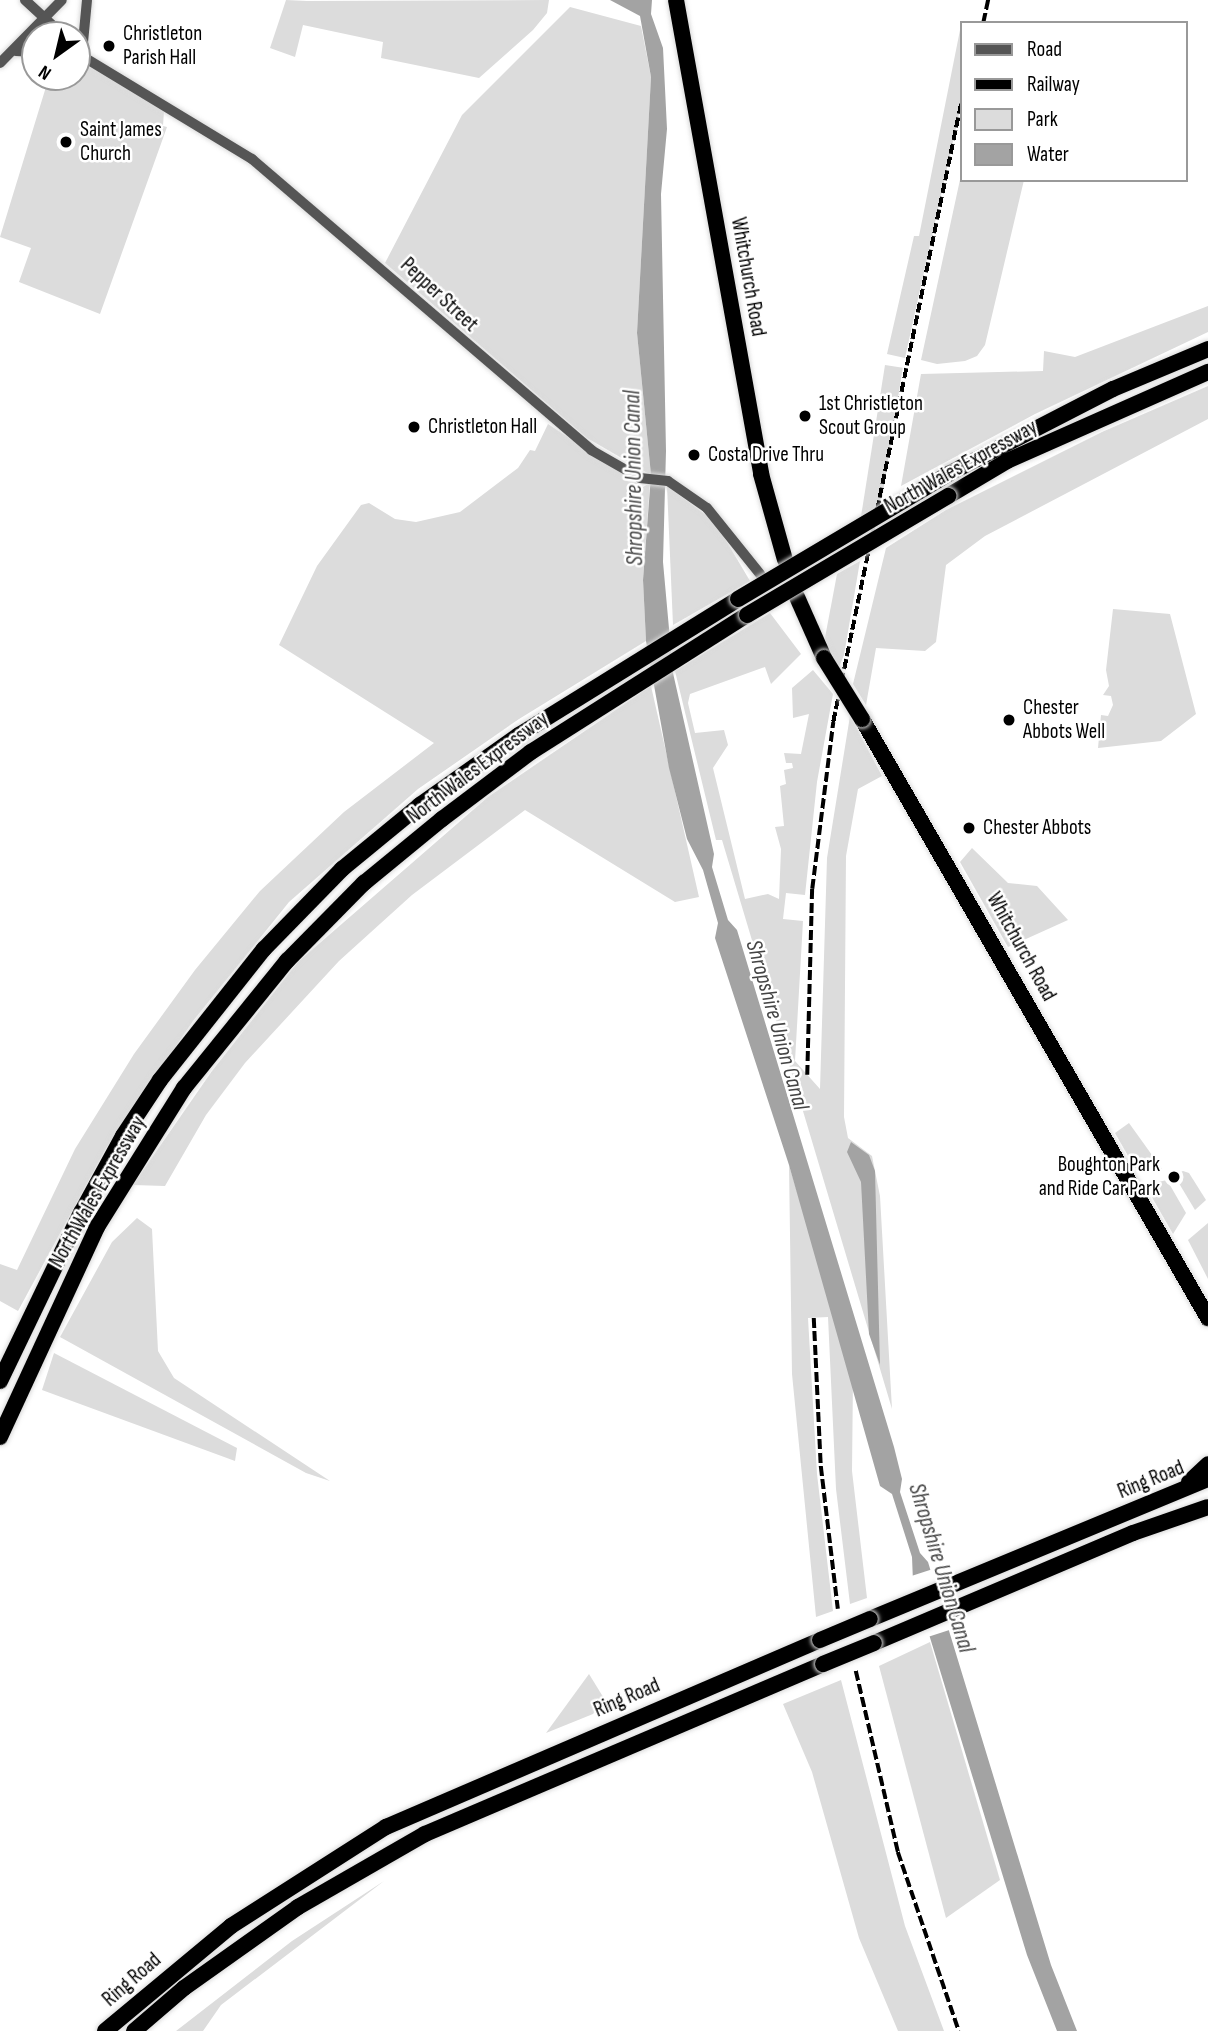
<!DOCTYPE html>
<html>
<head>
<meta charset="utf-8">
<style>
	body { margin:0 }
	#map { position:relative; width:1208px; height:2031px; overflow:hidden; background:#fff; font-family:"Sofia Sans Condensed",sans-serif }
	div>[style] { position:absolute }
	.green>* { inset:0; background:#dcdcdc; transform-origin:0 0 }
	.water>* { inset:0; background:#a3a3a3 }
	.pier>* { inset:0; background:#fff; transform-origin:0 0 }
	.roads { filter:drop-shadow(0 0 2px #dbdbdb) drop-shadow(0 0 2px #dbdbdb) }
	.minor>* { height:10px; margin:-5px; padding:0 5px; transform-origin:5px; border-radius:5px; background:#555 }
	.highway>* { height:16px; margin:-8px; padding:0 8px; transform-origin:8px; border-radius:8px; background:#000 }
	.rail>* { height:3.5px; margin-top:-1.75px; transform-origin:0; background:repeating-linear-gradient(90deg,#000 0 10px,transparent 0 13.5px) }
	.bridges { filter:drop-shadow(0 0 2px #dbdbdb) drop-shadow(0 0 2px #dbdbdb) }
	.highway-bridge>* { height:16px; margin:-8px; padding:0 8px; transform-origin:8px; border-radius:8px; background:#000 }
	.dots>* { width:19px; height:19px; translate:-50% -50%; box-sizing:border-box; border:4px solid #fff; border-radius:50% }
	span { translate:-50% -50%; white-space:nowrap; text-align:center; line-height:1.15; -webkit-text-stroke:5px #fff; paint-order:stroke }
	.poi-label { font-size:21px; color:#000 }
	.left { translate:0 -50%; text-align:left }
	.right { translate:-100% -50%; text-align:right }
	.street-label { font-size:21px; color:#000 }
	.water-label { font-size:23px; color:#444; font-style:italic }
	.legend { position:absolute; left:960px; top:21px; width:228px; height:161px; box-sizing:border-box; background:#fff; border:2px solid #999; margin:0; padding:9px 12px; list-style:none; font-size:21px; color:#000 }
	.legend li { display:flex; align-items:center; gap:14px; height:35px }
	.legend b { width:35px; border:2px solid #999 }
	.north { position:absolute; left:21px; top:21px; width:70px; height:70px; box-sizing:border-box; background:#fff; border:2px solid #999; border-radius:50%; rotate:214deg; font-size:19px; font-weight:700; line-height:28px; text-align:center; color:#000 }
	.north::after { content:''; display:block; margin:auto; width:24px; height:32px; background:#000; clip-path:polygon(50% 0,100% 100%,50% 72%,0 100%) }
</style>
</head>
<body>
<div id="map">
	<div class="green">
		<div style="clip-path:polygon(286px 0,307px 1px,549px 0,547px 13px,533px 30px,479px 78px,381px 58px,383px 42px,303px 25px,295px 57px,270px 48px)"></div>
		<div style="clip-path:polygon(570px 7px,641px 26px,651px 77px,637px 333px,651px 475px,587px 438px,385px 263px,462px 115px)"></div>
		<div style="clip-path:polygon(961px 25px,961px 105px,905px 358px,887px 354px,914px 236px,919px 236px)"></div>
		<div style="clip-path:polygon(91px 67px,164px 111px,163px 126px,167px 127px,100px 314px,19px 282px,31px 248px,0 237px,49px 77px,77px 77px,77px 71px)"></div>
		<div style="clip-path:polygon(961px 175px,961px 180px,1024px 180px,985px 345px,977px 356px,965px 361px,937px 364px,921px 360px)"></div>
		<div style="clip-path:polygon(1208px 306px,1208px 332px,1035px 414px,901px 486px,921px 374px,1043px 371px,1044px 351px,1075px 357px)"></div>
		<div style="left:885px;top:365px;width:18px;height:161px;rotate:9deg"></div>
		<div style="clip-path:polygon(1208px 386px,1208px 419px,985px 536px,946px 565px,936px 642px,925px 651px,876px 648px,866px 705px,853px 684px,886px 548px,946px 510px,1102px 432px)"></div>
		<div style="clip-path:polygon(548px 424px,643px 487px,650px 483px,643px 580px,646px 641px,519px 719px,418px 789px,289px 902px,193px 1021px,106px 1148px,18px 1311px,0 1301px,0 1264px,17px 1270px,75px 1149px,134px 1054px,195px 970px,260px 891px,344px 812px,434px 743px,279px 645px,317px 566px,361px 505px,369px 503px,395px 519px,416px 522px,460px 512px,518px 468px,530px 450px,535px 451px)"></div>
		<div style="clip-path:polygon(667px 486px,715px 522px,750px 581px,673px 625px)"></div>
		<div style="clip-path:polygon(860px 561px,844px 655px,839px 667px,824px 643px,837px 574px)"></div>
		<div style="clip-path:polygon(1113px 609px,1170px 614px,1196px 714px,1161px 741px,1098px 748px,1101px 715px,1108px 716px,1113px 705px,1111px 696px,1103px 695px,1109px 686px,1106px 670px)"></div>
		<div style="clip-path:polygon(770px 613px,801px 654px,771px 684px,765px 667px,690px 694px,688px 703px,695px 733px,724px 730px,728px 745px,713px 768px,745px 899px,768px 894px,779px 899px,781px 849px,775px 827px,784px 826px,780px 786px,786px 784px,784px 770px,793px 768px,792px 763px,786px 763px,784px 753px,801px 754px,809px 714px,793px 718px,792px 688px,813px 670px,833px 694px,817px 782px,805px 895px,786px 893px,783px 919px,803px 921px,795px 1061px,820px 1089px,827px 858px,850px 716px,882px 776px,858px 789px,846px 856px,844px 1117px,848px 1138px,872px 1156px,880px 1196px,892px 1409px,722px 840px,716px 840px,675px 671px)"></div>
		<div style="clip-path:polygon(651px 686px,699px 897px,675px 902px,525px 810px,412px 895px,339px 961px,245px 1063px,206px 1115px,165px 1186px,133px 1185px,212px 1071px,298px 962px,488px 797px)"></div>
		<div style="clip-path:polygon(972px 848px,1008px 883px,1037px 886px,1068px 920px,1008px 947px,960px 862px)"></div>
		<div style="clip-path:polygon(1129px 1123px,1162px 1169px,1155px 1172px,1135px 1168px,1115px 1133px)"></div>
		<div style="clip-path:polygon(789px 1165px,853px 1378px,852px 1471px,867px 1598px,850px 1604px,836px 1489px,828px 1317px,808px 1318px,817px 1474px,833px 1611px,816px 1617px,792px 1374px)"></div>
		<div style="clip-path:polygon(1183px 1171px,1189px 1173px,1206px 1200px,1195px 1210px,1174px 1175px)"></div>
		<div style="clip-path:polygon(1167px 1180px,1186px 1213px,1173px 1234px,1145px 1185px)"></div>
		<div style="clip-path:polygon(137px 1218px,152px 1229px,158px 1351px,174px 1378px,330px 1481px,306px 1473px,60px 1337px,112px 1242px)"></div>
		<div style="clip-path:polygon(1208px 1223px,1208px 1279px,1188px 1240px)"></div>
		<div style="clip-path:polygon(54px 1353px,237px 1448px,235px 1461px,42px 1390px)"></div>
		<div style="clip-path:polygon(930px 1642px,1000px 1880px,946px 1918px,879px 1666px)"></div>
		<div style="clip-path:polygon(589px 1674px,605px 1700px,593px 1714px,546px 1733px)"></div>
		<div style="clip-path:polygon(841px 1680px,905px 1926px,944px 2031px,898px 2031px,859px 1938px,812px 1772px,783px 1704px)"></div>
		<div style="clip-path:polygon(384px 1881px,221px 2005px,203px 2031px,176px 2031px,292px 1941px)"></div>
	</div>
	<div class="water">
		<div style="clip-path:polygon(610px 0,652px 0,651px 14px,663px 48px,667px 129px,661px 194px,666px 451px,663px 562px,673px 673px,714px 854px,712px 867px,728px 920px,737px 930px,894px 1447px,902px 1479px,900px 1492px,920px 1553px,928px 1562px,1051px 1965px,1077px 2031px,1057px 2031px,1027px 1955px,913px 1582px,912px 1557px,892px 1494px,880px 1486px,789px 1165px,715px 938px,718px 923px,703px 870px,687px 839px,669px 768px,646px 641px,643px 580px,651px 475px,637px 333px,651px 77px,640px 16px)"></div>
		<div style="clip-path:polygon(851px 1142px,869px 1155px,875px 1171px,880px 1365px,869px 1334px,861px 1182px,847px 1152px)"></div>
	</div>
	<div class="pier">
		<div style="left:933px;top:1569px;width:63px;height:26px;rotate:72deg"></div>
	</div>
	<div class="roads">
		<div class="minor">
			<div style="left:25px;top:0;width:52px;rotate:42.6deg"></div>
			<div style="left:16px;top:51px;width:19px;rotate:3deg"></div>
			<div style="left:77px;top:53px;width:205px;rotate:31.2deg"></div>
			<div style="left:252px;top:159px;width:447px;rotate:40.6deg"></div>
			<div style="left:591px;top:450px;width:56px;rotate:29.7deg"></div>
			<div style="left:640px;top:478px;width:28px;rotate:6deg"></div>
			<div style="left:668px;top:481px;width:47px;rotate:34.7deg"></div>
			<div style="left:707px;top:508px;width:85px;rotate:51.2deg"></div>
			<div style="left:82px;top:53px;width:53px;rotate:-84.6deg"></div>
			<div style="left:0;top:63px;width:88px;rotate:-45.5deg"></div>
		</div>
		<div class="highway">
			<div style="left:676px;top:0;width:482px;rotate:79.8deg"></div>
			<div style="left:761px;top:474px;width:89px;rotate:74.4deg"></div>
			<div style="left:950px;top:473px;width:183px;rotate:-27.3deg"></div>
			<div style="left:1113px;top:389px;width:103px;rotate:-22.8deg"></div>
			<div style="left:948px;top:496px;width:69px;rotate:-30.7deg"></div>
			<div style="left:1007px;top:461px;width:220px;rotate:-23.9deg"></div>
			<div style="left:797px;top:597px;width:67px;rotate:66.1deg"></div>
			<div style="left:862px;top:719px;width:692px;rotate:59.99deg"></div>
			<div style="left:0;top:1381px;width:187px;rotate:-64.3deg"></div>
			<div style="left:81px;top:1213px;width:88px;rotate:-61.4deg"></div>
			<div style="left:123px;top:1136px;width:67px;rotate:-56.5deg"></div>
			<div style="left:160px;top:1080px;width:167px;rotate:-51.6deg"></div>
			<div style="left:264px;top:949px;width:112px;rotate:-45.7deg"></div>
			<div style="left:342px;top:869px;width:101px;rotate:-39.4deg"></div>
			<div style="left:420px;top:805px;width:121px;rotate:-35.3deg"></div>
			<div style="left:519px;top:735px;width:258px;rotate:-31.8deg"></div>
			<div style="left:0;top:1437px;width:231px;rotate:-65.2deg"></div>
			<div style="left:97px;top:1227px;width:164px;rotate:-58deg"></div>
			<div style="left:184px;top:1088px;width:164px;rotate:-51deg"></div>
			<div style="left:287px;top:961px;width:110px;rotate:-45.4deg"></div>
			<div style="left:364px;top:883px;width:101px;rotate:-39.4deg"></div>
			<div style="left:442px;top:819px;width:111px;rotate:-37deg"></div>
			<div style="left:531px;top:752px;width:256px;rotate:-32.4deg"></div>
			<div style="left:1189px;top:1482px;width:26px;rotate:-43deg"></div>
			<div style="left:870px;top:1619px;width:366px;rotate:-22.5deg"></div>
			<div style="left:874px;top:1643px;width:281px;rotate:-23deg"></div>
			<div style="left:1133px;top:1533px;width:79px;rotate:-19.1deg"></div>
			<div style="left:105px;top:2031px;width:164px;rotate:-39.8deg"></div>
			<div style="left:231px;top:1926px;width:184px;rotate:-32.6deg"></div>
			<div style="left:386px;top:1827px;width:473px;rotate:-23.3deg"></div>
			<div style="left:134px;top:2031px;width:66px;rotate:-40.7deg"></div>
			<div style="left:184px;top:1988px;width:140px;rotate:-35.4deg"></div>
			<div style="left:298px;top:1907px;width:146px;rotate:-29.9deg"></div>
			<div style="left:425px;top:1834px;width:433px;rotate:-23.1deg"></div>
		</div>
	</div>
	<div class="rail">
		<div style="left:983px;top:23px;width:24px;rotate:-78deg"></div>
		<div style="left:807px;top:1075px;width:186px;rotate:-88.5deg"></div>
		<div style="left:812px;top:889px;width:168px;rotate:-82.8deg"></div>
		<div style="left:833px;top:722px;width:632px;rotate:-78.32deg"></div>
		<div style="left:814px;top:1318px;width:148px;rotate:87.3deg"></div>
		<div style="left:821px;top:1466px;width:144px;rotate:83.2deg"></div>
		<div style="left:856px;top:1671px;width:186px;rotate:76.9deg"></div>
		<div style="left:898px;top:1852px;width:189px;rotate:71.2deg"></div>
	</div>
	<div class="bridges">
		<div class="highway-bridge">
			<div style="left:738px;top:599px;width:247px;rotate:-30.7deg"></div>
			<div style="left:747px;top:615px;width:234px;rotate:-30.6deg"></div>
			<div style="left:824px;top:658px;width:72px;rotate:58.1deg"></div>
			<div style="left:820px;top:1640px;width:54px;rotate:-22.8deg"></div>
			<div style="left:823px;top:1664px;width:55px;rotate:-22.4deg"></div>
		</div>
	</div>
	<div class="dots">
		<div style="left:109px;top:46px;background:#000"></div>
		<div style="left:66px;top:142px;background:#000"></div>
		<div style="left:805px;top:416px;background:#000"></div>
		<div style="left:414px;top:427px;background:#000"></div>
		<div style="left:694px;top:455px;background:#000"></div>
		<div style="left:1009px;top:720px;background:#000"></div>
		<div style="left:969px;top:828px;background:#000"></div>
		<div style="left:1174px;top:1177px;background:#000"></div>
	</div>
	<div class="poi-label">
		<span class="left" style="left:123px;top:46px">Christleton<br>Parish Hall</span>
		<span class="left" style="left:80px;top:142px">Saint James<br>Church</span>
		<span class="left" style="left:819px;top:416px">1st Christleton<br>Scout Group</span>
		<span class="left" style="left:428px;top:427px">Christleton Hall</span>
		<span class="left" style="left:708px;top:455px">Costa Drive Thru</span>
		<span class="left" style="left:1023px;top:720px">Chester<br>Abbots Well</span>
		<span class="left" style="left:983px;top:828px">Chester Abbots</span>
		<span class="right" style="left:1160px;top:1177px">Boughton Park<br>and Ride Car Park</span>
	</div>
	<div class="street-label">
		<span style="left:748px;top:277px;rotate:80deg">Whitchurch Road</span>
		<span style="left:439px;top:295px;rotate:43deg">Pepper Street</span>
		<span style="left:961px;top:467px;rotate:-29deg">North Wales Expressway</span>
		<span style="left:478px;top:768px;rotate:-37deg">North Wales Expressway</span>
		<span style="left:1021px;top:947px;rotate:61deg">Whitchurch Road</span>
		<span style="left:98px;top:1192px;rotate:-60deg">North Wales Expressway</span>
		<span style="left:1151px;top:1480px;rotate:-22deg">Ring Road</span>
		<span style="left:627px;top:1698px;rotate:-23deg">Ring Road</span>
		<span style="left:132px;top:1980px;rotate:-41deg">Ring Road</span>
	</div>
	<div class="water-label">
		<span style="left:634px;top:478px;rotate:-91deg">Shropshire Union Canal</span>
		<span style="left:777px;top:1025px;rotate:74deg">Shropshire Union Canal</span>
		<span style="left:941px;top:1568px;rotate:73deg">Shropshire Union Canal</span>
	</div>
	<ul class="legend">
	<li><b style="height:9px;background:#555"></b>Road</li>
	<li><b style="height:9px;background:#000"></b>Railway</li>
	<li><b style="height:19px;background:#dcdcdc"></b>Park</li>
	<li><b style="height:19px;background:#a3a3a3"></b>Water</li>
	</ul>
	<div class="north">N</div>
</div>
</body>
</html>
